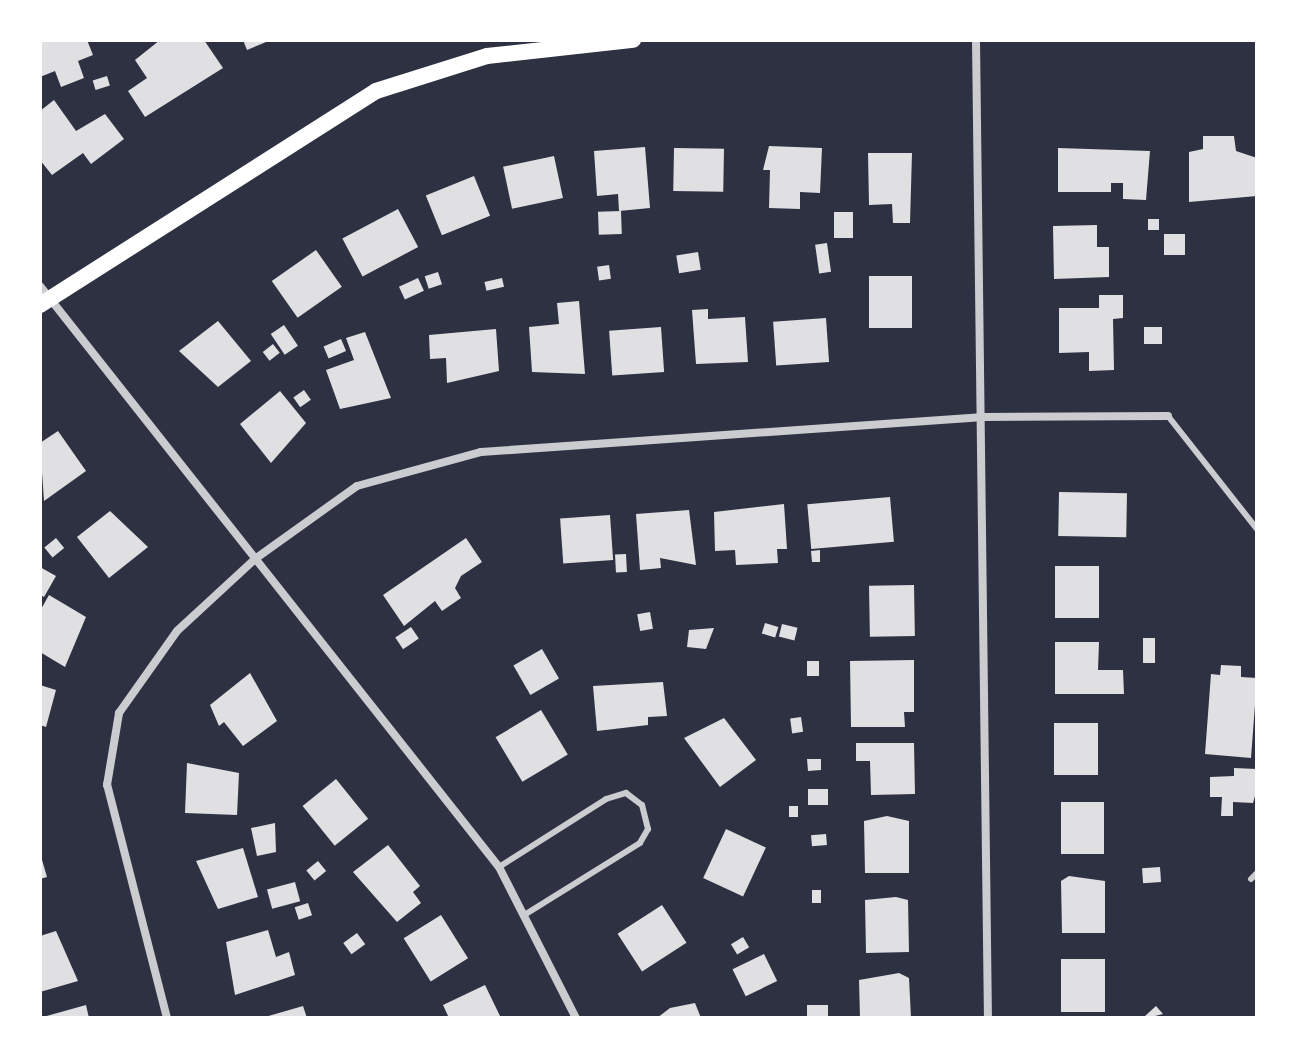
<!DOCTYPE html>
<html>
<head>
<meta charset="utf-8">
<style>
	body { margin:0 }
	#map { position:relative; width:1297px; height:1058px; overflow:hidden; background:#2d3142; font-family:Spectral,serif }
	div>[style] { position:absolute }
	.building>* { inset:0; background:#e0e0e3; transform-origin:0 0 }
	.service>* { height:6px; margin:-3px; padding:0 3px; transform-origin:3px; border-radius:3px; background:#caccd0 }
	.minor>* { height:8px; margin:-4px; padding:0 4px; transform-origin:4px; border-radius:4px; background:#caccd0 }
	.secondary>* { height:16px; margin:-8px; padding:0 8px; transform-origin:8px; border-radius:8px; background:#fff }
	span { translate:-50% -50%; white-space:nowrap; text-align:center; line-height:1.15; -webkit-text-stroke:7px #fff; paint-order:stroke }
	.frame { position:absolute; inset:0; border:42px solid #fff; pointer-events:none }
</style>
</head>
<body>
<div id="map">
	<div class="building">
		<div style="clip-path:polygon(40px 40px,87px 40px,93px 55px,78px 61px,84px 78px,61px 87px,55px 71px,40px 77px)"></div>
		<div style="clip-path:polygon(160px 40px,204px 40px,223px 68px,145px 117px,128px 91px,147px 78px,135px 60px)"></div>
		<div style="clip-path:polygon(243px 40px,271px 40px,247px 50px)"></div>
		<div style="left:107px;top:76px;width:10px;height:15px;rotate:73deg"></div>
		<div style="clip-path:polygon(54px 100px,76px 131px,105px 114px,124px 139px,91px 164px,83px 153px,52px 175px,40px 160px,40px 111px)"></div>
		<div style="clip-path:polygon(1203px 136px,1234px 136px,1236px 151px,1257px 158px,1257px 196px,1189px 202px,1189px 152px,1203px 149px)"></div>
		<div style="clip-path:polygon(769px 146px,822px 148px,820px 193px,800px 192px,800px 209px,769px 208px,770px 170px,763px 170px)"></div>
		<div style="clip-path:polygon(645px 147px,650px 208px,619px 211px,618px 194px,597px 196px,594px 151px)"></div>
		<div style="left:674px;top:148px;width:50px;height:43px;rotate:1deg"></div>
		<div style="clip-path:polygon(1058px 148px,1150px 151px,1146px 200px,1123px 199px,1123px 183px,1111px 183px,1111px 192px,1058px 192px)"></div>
		<div style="clip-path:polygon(868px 153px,912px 153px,910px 223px,893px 223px,892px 204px,869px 205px)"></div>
		<div style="left:554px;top:156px;width:43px;height:52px;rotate:78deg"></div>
		<div style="left:474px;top:176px;width:43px;height:52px;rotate:68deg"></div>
		<div style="left:398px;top:209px;width:43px;height:63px;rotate:62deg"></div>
		<div style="left:621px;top:211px;width:23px;height:23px;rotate:88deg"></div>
		<div style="left:834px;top:212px;width:19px;height:26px"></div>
		<div style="left:1148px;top:219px;width:11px;height:11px"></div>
		<div style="clip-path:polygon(1097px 225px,1097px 247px,1109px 247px,1109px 277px,1054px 279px,1053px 226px)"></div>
		<div style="left:1164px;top:234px;width:21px;height:21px"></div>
		<div style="left:827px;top:243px;width:29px;height:12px;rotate:82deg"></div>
		<div style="left:316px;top:250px;width:45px;height:54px;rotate:55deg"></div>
		<div style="left:698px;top:252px;width:18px;height:22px;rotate:81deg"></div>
		<div style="left:609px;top:265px;width:14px;height:12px;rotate:82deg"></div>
		<div style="left:438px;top:272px;width:13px;height:14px;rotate:72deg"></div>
		<div style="left:869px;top:276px;width:43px;height:52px"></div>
		<div style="left:418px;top:278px;width:14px;height:21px;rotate:65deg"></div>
		<div style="left:502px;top:278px;width:9px;height:18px;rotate:77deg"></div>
		<div style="clip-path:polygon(1099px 295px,1123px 295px,1123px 318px,1113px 319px,1114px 370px,1089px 371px,1089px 352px,1059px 353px,1059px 308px,1099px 308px)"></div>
		<div style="clip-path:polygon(579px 301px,585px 374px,532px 372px,529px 327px,559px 324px,557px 303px)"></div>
		<div style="clip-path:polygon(708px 309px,708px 319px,745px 317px,748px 362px,696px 364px,692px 310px)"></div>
		<div style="left:826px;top:318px;width:44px;height:53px;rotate:86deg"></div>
		<div style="clip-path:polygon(218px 321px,251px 361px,218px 387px,179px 351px)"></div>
		<div style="left:284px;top:325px;width:25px;height:16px;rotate:56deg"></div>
		<div style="left:661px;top:327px;width:45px;height:52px;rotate:86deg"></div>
		<div style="left:1144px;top:327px;width:18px;height:17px"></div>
		<div style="clip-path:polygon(496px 329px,499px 371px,447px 383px,446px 358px,430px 359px,429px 335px)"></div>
		<div style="clip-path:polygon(365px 332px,391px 398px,340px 409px,326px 370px,354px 360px,346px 338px)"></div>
		<div style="left:341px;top:339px;width:13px;height:19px;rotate:67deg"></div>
		<div style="left:273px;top:344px;width:11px;height:13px;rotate:52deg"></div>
		<div style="left:304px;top:390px;width:12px;height:13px;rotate:55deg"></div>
		<div style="clip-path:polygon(280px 391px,306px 423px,271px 463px,240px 424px)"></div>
		<div style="clip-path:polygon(58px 431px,86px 471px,44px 501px,40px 443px)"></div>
		<div style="left:1059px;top:492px;width:68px;height:44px;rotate:1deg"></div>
		<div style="left:890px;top:497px;width:45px;height:83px;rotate:85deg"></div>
		<div style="clip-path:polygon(784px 504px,787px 549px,777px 549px,778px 563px,736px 565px,735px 550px,715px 551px,714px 512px)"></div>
		<div style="clip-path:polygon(689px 510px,696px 565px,660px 558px,661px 568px,640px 570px,636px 514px)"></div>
		<div style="clip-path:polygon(110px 511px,148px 547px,109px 578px,77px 537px)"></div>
		<div style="left:610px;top:515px;width:45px;height:50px;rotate:86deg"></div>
		<div style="left:56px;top:538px;width:13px;height:15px;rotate:51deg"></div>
		<div style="clip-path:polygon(466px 538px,482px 562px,461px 576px,455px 588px,461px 598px,442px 611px,435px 601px,404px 626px,383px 595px)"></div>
		<div style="clip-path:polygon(820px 550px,820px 562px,812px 562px,811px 551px)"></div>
		<div style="left:626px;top:554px;width:18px;height:11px;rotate:87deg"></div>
		<div style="left:1055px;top:566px;width:44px;height:52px"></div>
		<div style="clip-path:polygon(40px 567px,56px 576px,44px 597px,40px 595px)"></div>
		<div style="left:914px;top:585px;width:51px;height:45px;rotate:89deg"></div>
		<div style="clip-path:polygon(49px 595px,86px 617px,65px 667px,40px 652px,40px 611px)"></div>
		<div style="left:650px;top:612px;width:17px;height:13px;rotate:80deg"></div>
		<div style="left:765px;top:623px;width:14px;height:11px;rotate:17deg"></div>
		<div style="left:782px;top:624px;width:16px;height:13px;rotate:14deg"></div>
		<div style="left:411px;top:627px;width:14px;height:19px;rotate:56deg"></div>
		<div style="clip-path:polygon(714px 628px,706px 649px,687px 647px,689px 630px)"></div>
		<div style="left:1143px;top:638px;width:12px;height:25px"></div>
		<div style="clip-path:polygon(1055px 642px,1099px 642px,1098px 670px,1123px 670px,1124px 694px,1055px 694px)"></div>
		<div style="left:542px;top:649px;width:34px;height:33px;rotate:60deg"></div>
		<div style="clip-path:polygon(914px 660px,914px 712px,904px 712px,905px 727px,851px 727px,850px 661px)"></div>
		<div style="left:807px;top:661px;width:12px;height:15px"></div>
		<div style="clip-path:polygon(1221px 665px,1241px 666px,1241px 677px,1257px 678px,1251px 758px,1205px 754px,1211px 674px,1220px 675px)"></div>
		<div style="clip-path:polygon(250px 673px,277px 721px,243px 746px,224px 722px,219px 726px,210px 705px)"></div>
		<div style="clip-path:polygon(663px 682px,667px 716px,648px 717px,648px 725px,597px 731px,593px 686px)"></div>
		<div style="clip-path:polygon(40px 685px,56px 690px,46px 727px,40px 725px)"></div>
		<div style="left:541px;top:710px;width:52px;height:53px;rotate:59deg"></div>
		<div style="left:801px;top:717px;width:15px;height:11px;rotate:82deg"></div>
		<div style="clip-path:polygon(724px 718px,756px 760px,720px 787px,684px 738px)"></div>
		<div style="left:1098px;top:723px;width:52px;height:44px;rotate:90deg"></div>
		<div style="clip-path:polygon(856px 743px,914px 743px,915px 794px,871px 795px,870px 761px,856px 761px)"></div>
		<div style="clip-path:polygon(807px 759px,821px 759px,821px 770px,808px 771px)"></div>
		<div style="clip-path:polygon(187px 763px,239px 773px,237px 815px,185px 813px)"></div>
		<div style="clip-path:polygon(1234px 768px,1257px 769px,1257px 789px,1253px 803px,1233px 802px,1233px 816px,1221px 816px,1222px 797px,1210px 797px,1210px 777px,1234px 776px)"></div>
		<div style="left:336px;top:779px;width:51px;height:43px;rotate:51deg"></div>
		<div style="left:808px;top:789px;width:20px;height:16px"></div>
		<div style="left:1061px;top:802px;width:43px;height:52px"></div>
		<div style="left:789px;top:806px;width:9px;height:11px"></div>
		<div style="clip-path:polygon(887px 816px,909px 821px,909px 873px,865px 873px,864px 821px)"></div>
		<div style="clip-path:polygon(275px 823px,276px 852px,257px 856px,251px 828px)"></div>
		<div style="left:726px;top:829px;width:44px;height:54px;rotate:25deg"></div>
		<div style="left:826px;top:834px;width:11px;height:15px;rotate:85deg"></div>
		<div style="clip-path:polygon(388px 845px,420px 886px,413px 892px,421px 903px,397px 922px,353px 872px)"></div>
		<div style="clip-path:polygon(243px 848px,258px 897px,218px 909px,196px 861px)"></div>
		<div style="clip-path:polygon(40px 853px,47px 877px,40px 879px)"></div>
		<div style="left:318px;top:861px;width:13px;height:15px;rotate:51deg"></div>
		<div style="left:1160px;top:867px;width:15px;height:18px;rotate:86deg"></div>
		<div style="clip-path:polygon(1069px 876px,1105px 881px,1105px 933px,1062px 933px,1061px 881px)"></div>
		<div style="left:295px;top:882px;width:20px;height:29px;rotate:75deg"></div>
		<div style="left:821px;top:890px;width:13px;height:9px;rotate:90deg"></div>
		<div style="clip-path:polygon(896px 897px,908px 900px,909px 952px,866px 953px,865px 900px)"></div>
		<div style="left:308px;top:903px;width:13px;height:14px;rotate:72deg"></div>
		<div style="left:662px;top:905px;width:45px;height:53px;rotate:57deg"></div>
		<div style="left:441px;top:915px;width:51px;height:44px;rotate:58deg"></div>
		<div style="clip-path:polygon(268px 930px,276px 957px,289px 952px,295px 975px,235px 995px,226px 942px)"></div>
		<div style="clip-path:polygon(56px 931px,78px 981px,40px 992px,40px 936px)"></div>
		<div style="left:357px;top:933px;width:14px;height:17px;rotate:54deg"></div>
		<div style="left:743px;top:937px;width:12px;height:14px;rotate:59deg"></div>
		<div style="left:764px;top:954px;width:30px;height:35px;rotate:64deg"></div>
		<div style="left:1061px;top:959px;width:44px;height:53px"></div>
		<div style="clip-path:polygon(899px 973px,909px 978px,911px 1018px,860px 1018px,859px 980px)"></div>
		<div style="clip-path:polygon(485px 985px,501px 1018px,449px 1018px,443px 1005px)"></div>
		<div style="clip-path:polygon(695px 1003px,701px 1018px,657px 1018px,670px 1008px)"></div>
		<div style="clip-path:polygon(86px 1005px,89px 1018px,43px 1018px,43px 1017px)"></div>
		<div style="left:828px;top:1005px;width:13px;height:21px;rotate:90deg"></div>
		<div style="clip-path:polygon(303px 1006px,307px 1018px,266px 1018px,265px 1017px)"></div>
		<div style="clip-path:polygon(1156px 1006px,1163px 1014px,1147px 1018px,1145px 1016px)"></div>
	</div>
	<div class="service">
		<div style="left:1168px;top:416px;width:144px;rotate:51.8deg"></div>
		<div style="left:499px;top:867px;width:127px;rotate:-32.4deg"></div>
		<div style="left:606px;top:799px;width:21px;rotate:-17deg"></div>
		<div style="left:626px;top:793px;width:20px;rotate:37deg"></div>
		<div style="left:642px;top:805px;width:25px;rotate:76deg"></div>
		<div style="left:648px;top:829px;width:16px;rotate:120deg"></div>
		<div style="left:640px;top:843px;width:134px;rotate:148.1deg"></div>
		<div style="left:1251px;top:879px;width:8px;rotate:-45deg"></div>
	</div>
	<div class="minor">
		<div style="left:976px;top:40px;width:978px;rotate:89.3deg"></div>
		<div style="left:40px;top:286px;width:740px;rotate:51.69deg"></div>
		<div style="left:499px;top:867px;width:169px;rotate:63deg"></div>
		<div style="left:167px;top:1018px;width:241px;rotate:-104.4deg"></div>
		<div style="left:107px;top:785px;width:73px;rotate:-80.5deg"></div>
		<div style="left:119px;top:713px;width:100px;rotate:-54.7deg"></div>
		<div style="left:177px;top:631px;width:106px;rotate:-42.7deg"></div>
		<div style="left:255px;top:559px;width:125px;rotate:-35.6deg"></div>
		<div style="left:357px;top:486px;width:129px;rotate:-15.3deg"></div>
		<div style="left:481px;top:452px;width:504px;rotate:-3.98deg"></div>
		<div style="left:984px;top:417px;width:184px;rotate:-0.3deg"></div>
	</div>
	<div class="secondary">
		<div style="left:40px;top:305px;width:398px;rotate:-32.5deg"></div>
		<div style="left:376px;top:91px;width:116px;rotate:-17.5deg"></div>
		<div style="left:487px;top:56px;width:147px;rotate:-6.3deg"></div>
	</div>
	<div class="frame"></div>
</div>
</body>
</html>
